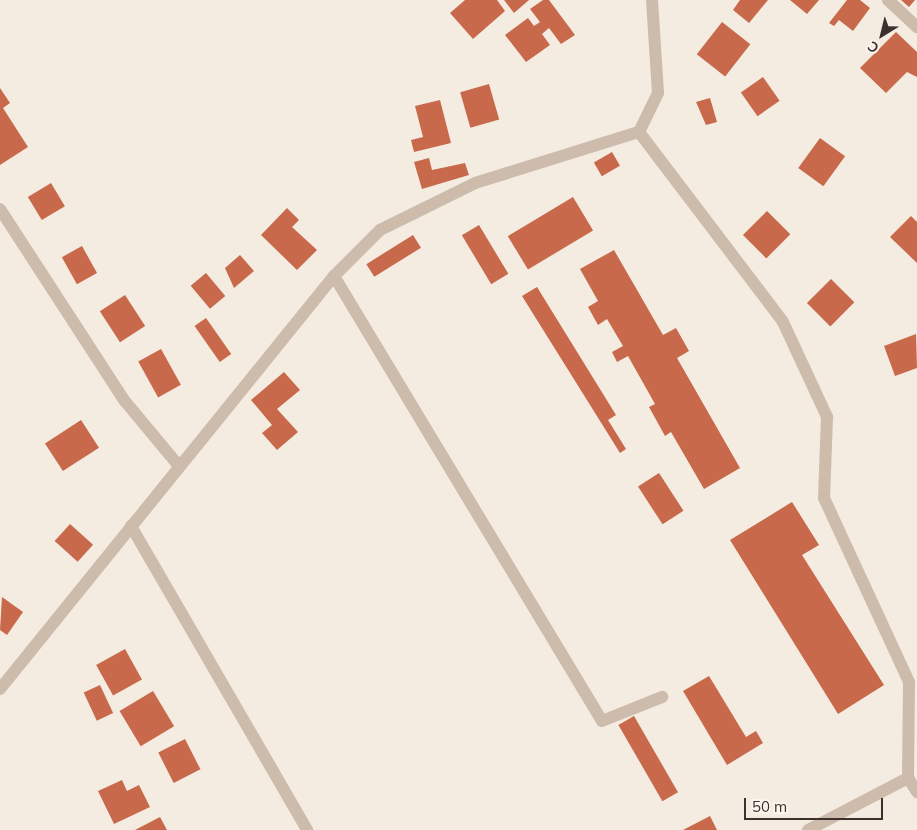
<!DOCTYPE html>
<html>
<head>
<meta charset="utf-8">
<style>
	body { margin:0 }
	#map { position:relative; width:917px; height:830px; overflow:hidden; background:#f4ebe1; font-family:Mulish,sans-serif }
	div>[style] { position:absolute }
	.building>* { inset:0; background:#c8694b; transform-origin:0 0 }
	.minor>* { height:12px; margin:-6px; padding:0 6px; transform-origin:6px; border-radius:6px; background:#cdbbac }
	span { translate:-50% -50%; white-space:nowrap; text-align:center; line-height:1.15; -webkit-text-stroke:5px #fbf5ee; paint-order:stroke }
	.north { position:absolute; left:857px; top:10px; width:50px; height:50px; -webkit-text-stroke:4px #fbf5ee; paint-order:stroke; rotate:216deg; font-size:14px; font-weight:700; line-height:20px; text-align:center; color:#3b302b }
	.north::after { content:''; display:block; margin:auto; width:18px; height:22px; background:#3b302b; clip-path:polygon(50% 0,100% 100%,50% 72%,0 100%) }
	.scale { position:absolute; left:744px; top:798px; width:139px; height:22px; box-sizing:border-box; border:2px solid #3b302b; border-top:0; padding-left:6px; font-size:15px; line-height:18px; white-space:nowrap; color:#3b302b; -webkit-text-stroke:4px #fbf5ee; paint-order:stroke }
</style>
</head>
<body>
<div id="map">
	<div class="building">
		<div style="clip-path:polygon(465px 0,497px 0,505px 11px,473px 39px,450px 13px)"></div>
		<div style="clip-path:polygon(504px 0,529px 0,514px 13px)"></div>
		<div style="clip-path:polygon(543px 0,549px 0,575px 35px,561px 44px,549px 28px,542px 34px,550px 45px,526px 62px,505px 35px,528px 18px,534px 26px,540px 22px,530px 9px)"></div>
		<div style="clip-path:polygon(740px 0,768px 0,749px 23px,733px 10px)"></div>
		<div style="clip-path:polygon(790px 0,819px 0,807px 14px)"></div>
		<div style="clip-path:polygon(847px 0,860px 0,870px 8px,853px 31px,839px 20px,834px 26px,829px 23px)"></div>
		<div style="clip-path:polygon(901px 0,915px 0,909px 7px)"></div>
		<div style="left:722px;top:22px;width:36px;height:41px;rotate:38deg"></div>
		<div style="clip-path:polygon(896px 32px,917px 52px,917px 77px,907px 72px,886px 93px,860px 68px)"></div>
		<div style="left:763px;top:77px;width:29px;height:27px;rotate:55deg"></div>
		<div style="left:489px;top:84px;width:37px;height:30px;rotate:74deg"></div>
		<div style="clip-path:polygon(0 88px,10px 103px,3px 108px,28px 147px,0 165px)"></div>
		<div style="clip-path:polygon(710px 98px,717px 122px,706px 125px,696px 102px)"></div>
		<div style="clip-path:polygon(440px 100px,451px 143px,414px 152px,411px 140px,423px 137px,415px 106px)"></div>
		<div style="left:820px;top:138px;width:31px;height:37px;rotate:36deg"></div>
		<div style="left:612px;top:152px;width:16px;height:21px;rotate:60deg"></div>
		<div style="clip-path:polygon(429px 158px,432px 170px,465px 163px,469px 175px,422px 189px,414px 162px)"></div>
		<div style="left:51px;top:183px;width:27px;height:27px;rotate:59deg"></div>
		<div style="left:573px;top:197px;width:39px;height:76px;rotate:59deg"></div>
		<div style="clip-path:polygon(287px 208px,299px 220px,292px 227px,317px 250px,297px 270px,261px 235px)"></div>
		<div style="left:767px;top:211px;width:33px;height:34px;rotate:45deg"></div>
		<div style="clip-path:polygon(911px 216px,917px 222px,917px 263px,890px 237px)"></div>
		<div style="left:479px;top:225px;width:57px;height:20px;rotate:59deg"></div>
		<div style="left:413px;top:235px;width:15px;height:55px;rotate:58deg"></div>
		<div style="left:82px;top:246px;width:31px;height:23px;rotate:61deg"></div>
		<div style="clip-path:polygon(614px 250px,663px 335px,676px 328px,689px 351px,677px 358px,740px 468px,704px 489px,671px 432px,665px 436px,649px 407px,655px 404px,628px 356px,617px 362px,612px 352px,623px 346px,607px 319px,598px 325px,588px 307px,598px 301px,580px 269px)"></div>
		<div style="clip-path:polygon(240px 255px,254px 271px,234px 288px,225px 268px)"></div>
		<div style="left:206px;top:273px;width:30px;height:20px;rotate:50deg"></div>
		<div style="left:831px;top:279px;width:33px;height:34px;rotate:45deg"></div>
		<div style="clip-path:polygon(537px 287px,616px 415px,608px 420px,626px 449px,620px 453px,522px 296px)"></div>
		<div style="left:125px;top:295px;width:37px;height:30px;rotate:57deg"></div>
		<div style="left:206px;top:318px;width:44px;height:14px;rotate:55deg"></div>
		<div style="clip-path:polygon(916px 334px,917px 368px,895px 376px,884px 346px)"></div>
		<div style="left:161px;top:349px;width:41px;height:26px;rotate:61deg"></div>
		<div style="clip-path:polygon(284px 372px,300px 390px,277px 409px,298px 432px,277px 450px,262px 433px,272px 425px,251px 400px)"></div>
		<div style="left:81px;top:420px;width:33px;height:43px;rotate:57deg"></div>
		<div style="left:659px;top:473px;width:45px;height:25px;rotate:57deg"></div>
		<div style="clip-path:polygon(792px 502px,819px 545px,802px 555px,884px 685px,838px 714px,730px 540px)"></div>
		<div style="left:70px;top:524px;width:31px;height:23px;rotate:42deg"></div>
		<div style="clip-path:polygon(2px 597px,23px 612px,7px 635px,0 630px)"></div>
		<div style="left:125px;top:649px;width:35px;height:33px;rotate:61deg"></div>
		<div style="clip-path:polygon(709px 676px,746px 737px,756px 731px,763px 743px,727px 765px,683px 691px)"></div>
		<div style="left:100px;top:685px;width:31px;height:18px;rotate:65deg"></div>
		<div style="left:153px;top:691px;width:41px;height:39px;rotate:59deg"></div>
		<div style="left:634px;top:716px;width:88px;height:18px;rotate:60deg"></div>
		<div style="left:185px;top:739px;width:34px;height:30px;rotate:63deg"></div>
		<div style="clip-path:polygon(122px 780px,127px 791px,139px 785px,150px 807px,114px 824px,98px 791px)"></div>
		<div style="clip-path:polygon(710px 816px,717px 830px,683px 830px)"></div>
		<div style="clip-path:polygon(160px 817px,167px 830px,135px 830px)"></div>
	</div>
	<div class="minor">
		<div style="left:888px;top:0;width:40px;rotate:43deg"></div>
		<div style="left:639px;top:132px;width:238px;rotate:52.8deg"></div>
		<div style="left:783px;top:322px;width:105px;rotate:65.1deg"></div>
		<div style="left:827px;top:417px;width:81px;rotate:92.1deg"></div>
		<div style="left:824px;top:498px;width:203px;rotate:65.2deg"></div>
		<div style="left:909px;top:682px;width:96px;rotate:90.6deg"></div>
		<div style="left:908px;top:778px;width:17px;rotate:57deg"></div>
		<div style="left:0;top:209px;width:228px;rotate:57deg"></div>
		<div style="left:124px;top:400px;width:86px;rotate:50.2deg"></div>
		<div style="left:334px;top:276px;width:519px;rotate:58.94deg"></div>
		<div style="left:602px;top:721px;width:65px;rotate:-21.8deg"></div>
		<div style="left:131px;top:526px;width:351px;rotate:59.9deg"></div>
		<div style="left:0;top:689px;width:531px;rotate:-51.04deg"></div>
		<div style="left:334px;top:276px;width:65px;rotate:-45deg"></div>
		<div style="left:380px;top:230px;width:106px;rotate:-26.3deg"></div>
		<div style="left:475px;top:183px;width:172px;rotate:-17.3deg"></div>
		<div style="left:639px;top:132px;width:43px;rotate:-64deg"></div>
		<div style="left:658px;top:93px;width:93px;rotate:-93.7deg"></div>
		<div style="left:808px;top:830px;width:113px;rotate:-27.5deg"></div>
	</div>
	<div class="north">С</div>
	<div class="scale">50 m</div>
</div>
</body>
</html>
